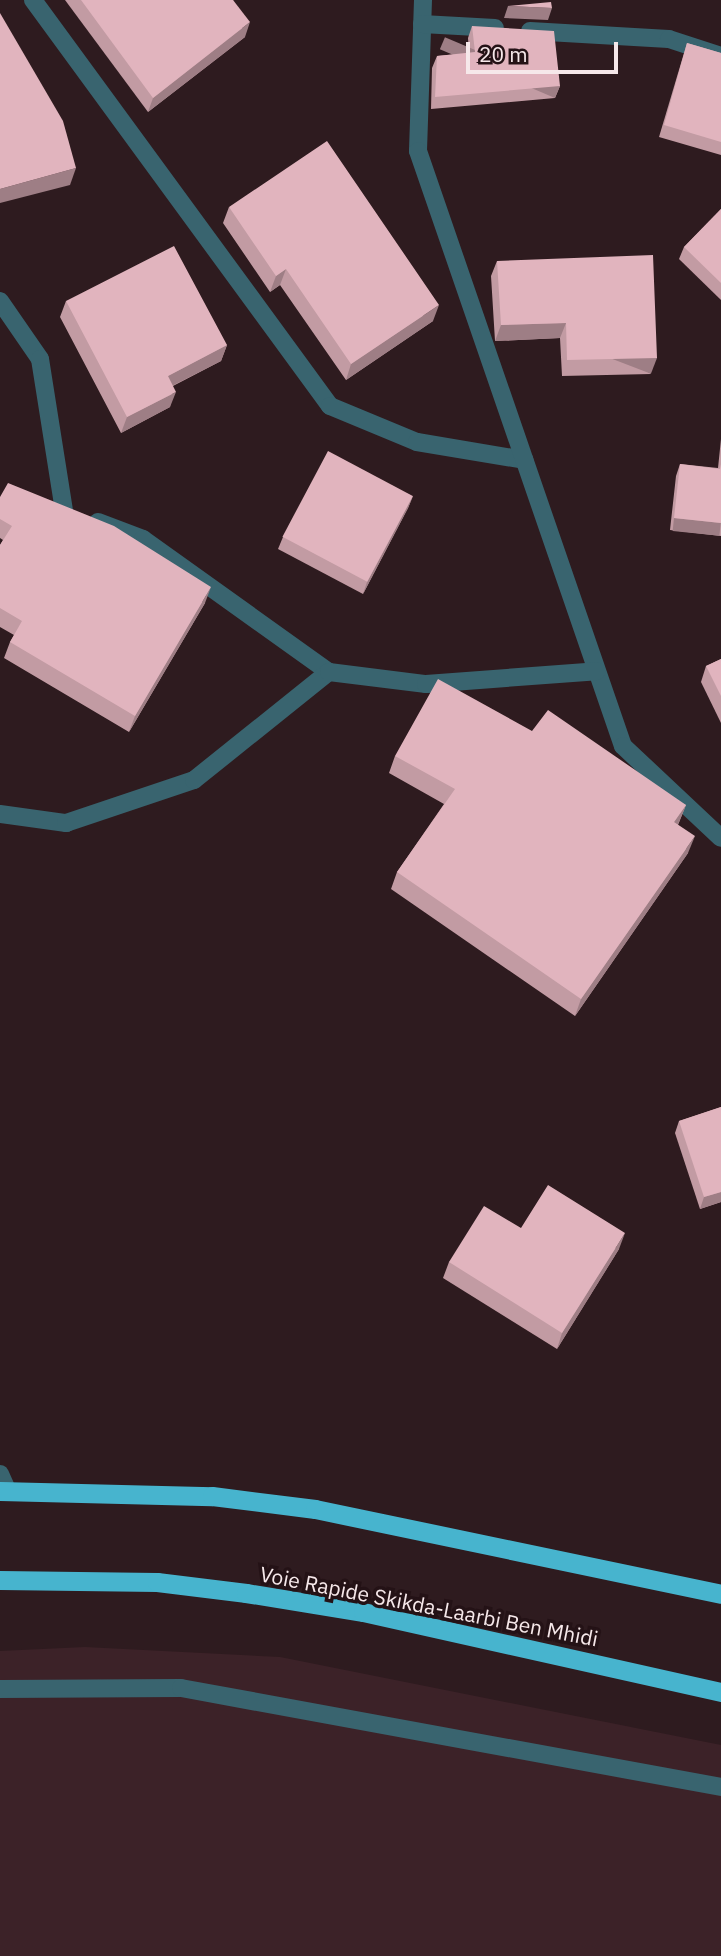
<!DOCTYPE html>
<html>
<head>
<meta charset="utf-8">
<style>
	body { margin:0 }
	#map { position:relative; width:721px; height:1956px; overflow:hidden; background:#2e1b1f; font-family:"IBM Plex Sans",sans-serif }
	div>[style] { position:absolute }
	.built>* { inset:0; background:#3c2228 }
	.service>* { height:18px; margin:-9px; padding:0 9px; transform-origin:9px; border-radius:9px; background:#39646f }
	.minor>* { height:18px; margin:-9px; padding:0 9px; transform-origin:9px; border-radius:9px; background:#39646f }
	.trunk>* { height:19px; margin:-9.5px; padding:0 9.5px; transform-origin:9.5px; border-radius:9.5px; background:#47b4ce }
	.wall>* { inset:0; background:#c29ba3 }
	.shaded-wall>* { inset:0; background:#9e7e85; transform-origin:0 0 }
	.building>* { inset:0; background:#e1b4be; transform-origin:0 0 }
	span { translate:-50% -50%; white-space:nowrap; text-align:center; line-height:1.15; -webkit-text-stroke:7px #241216; paint-order:stroke }
	.street-label { font-size:21px; color:#f6e8ea }
	.scale { position:absolute; left:466px; top:42px; width:152px; height:32px; box-sizing:border-box; border:4px solid #f6e8ea; border-top:0; padding-left:9px; font-size:21px; line-height:24px; white-space:nowrap; color:#f6e8ea; -webkit-text-stroke:5px #241216; paint-order:stroke }
</style>
</head>
<body>
<div id="map">
	<div class="built">
		<div style="clip-path:polygon(85px 1647px,280px 1657px,721px 1745px,721px 1956px,0 1956px,0 1651px)"></div>
	</div>
	<div class="service">
		<div style="left:0;top:1689px;width:181px;rotate:-0.3deg"></div>
		<div style="left:181px;top:1688px;width:549px;rotate:10.39deg"></div>
	</div>
	<div class="minor">
		<div style="left:33px;top:0;width:503px;rotate:53.81deg"></div>
		<div style="left:330px;top:406px;width:94px;rotate:22.5deg"></div>
		<div style="left:417px;top:442px;width:109px;rotate:9.5deg"></div>
		<div style="left:423px;top:0;width:151px;rotate:91.9deg"></div>
		<div style="left:418px;top:151px;width:629px;rotate:70.99deg"></div>
		<div style="left:623px;top:746px;width:134px;rotate:43.2deg"></div>
		<div style="left:422px;top:24px;width:73px;rotate:3.1deg"></div>
		<div style="left:530px;top:31px;width:139px;rotate:3.3deg"></div>
		<div style="left:669px;top:39px;width:55px;rotate:18.1deg"></div>
		<div style="left:0;top:301px;width:70px;rotate:55.4deg"></div>
		<div style="left:40px;top:359px;width:153px;rotate:81deg"></div>
		<div style="left:98px;top:522px;width:48px;rotate:20.7deg"></div>
		<div style="left:143px;top:539px;width:229px;rotate:35.6deg"></div>
		<div style="left:0;top:814px;width:67px;rotate:7.8deg"></div>
		<div style="left:66px;top:823px;width:135px;rotate:-18.6deg"></div>
		<div style="left:194px;top:780px;width:173px;rotate:-38.7deg"></div>
		<div style="left:329px;top:672px;width:98px;rotate:7.1deg"></div>
		<div style="left:426px;top:684px;width:171px;rotate:-4.3deg"></div>
		<div style="left:0;top:1474px;width:17px;rotate:66deg"></div>
	</div>
	<div class="trunk">
		<div style="left:0;top:1491px;width:212px;rotate:1.4deg"></div>
		<div style="left:212px;top:1496px;width:104px;rotate:7.2deg"></div>
		<div style="left:315px;top:1509px;width:415px;rotate:11.8deg"></div>
		<div style="left:0;top:1580px;width:157px;rotate:0.7deg"></div>
		<div style="left:157px;top:1582px;width:90px;rotate:7deg"></div>
		<div style="left:246px;top:1593px;width:119px;rotate:9.2deg"></div>
		<div style="left:363px;top:1612px;width:367px;rotate:12.6deg"></div>
	</div>
	<div class="wall">
		<div style="clip-path:polygon(65px 0,233px 0,245px 37px,148px 112px)"></div>
		<div style="clip-path:polygon(472px 26px,560px 86px,555px 98px,431px 109px,432px 68px,437px 56px,469px 53px,468px 38px)"></div>
		<div style="clip-path:polygon(687px 43px,721px 53px,721px 155px,659px 137px)"></div>
		<div style="clip-path:polygon(229px 207px,433px 321px,346px 380px,280px 285px,270px 292px,223px 223px)"></div>
		<div style="clip-path:polygon(721px 209px,721px 300px,679px 259px,684px 247px)"></div>
		<div style="clip-path:polygon(497px 261px,651px 374px,562px 376px,560px 338px,495px 341px,491px 276px)"></div>
		<div style="clip-path:polygon(66px 301px,227px 345px,221px 361px,173px 386px,170px 407px,121px 433px,60px 317px)"></div>
		<div style="clip-path:polygon(721px 439px,721px 536px,670px 530px,676px 476px,680px 464px,718px 468px)"></div>
		<div style="clip-path:polygon(413px 496px,408px 508px,363px 594px,278px 549px,283px 537px)"></div>
		<div style="clip-path:polygon(0 497px,205px 603px,129px 732px,4px 658px,10px 642px,14px 635px,0 627px,0 545px,3px 540px,0 538px)"></div>
		<div style="clip-path:polygon(721px 659px,721px 723px,701px 682px,706px 666px)"></div>
		<div style="clip-path:polygon(532px 731px,686px 805px,678px 825px,688px 853px,575px 1016px,391px 889px,397px 872px,444px 804px,389px 773px,395px 756px)"></div>
		<div style="clip-path:polygon(721px 1107px,721px 1202px,700px 1209px,675px 1133px,679px 1121px)"></div>
		<div style="clip-path:polygon(521px 1228px,619px 1249px,557px 1349px,443px 1278px,449px 1262px)"></div>
	</div>
	<div class="shaded-wall">
		<div style="clip-path:polygon(508px 6px,552px 8px,548px 20px,504px 18px)"></div>
		<div style="clip-path:polygon(250px 22px,245px 37px,148px 112px,153px 98px)"></div>
		<div style="left:560px;top:86px;width:13px;height:125px;rotate:113deg"></div>
		<div style="clip-path:polygon(76px 168px,70px 185px,0 203px,0 189px)"></div>
		<div style="clip-path:polygon(286px 269px,280px 285px,270px 292px,276px 276px)"></div>
		<div style="clip-path:polygon(439px 305px,433px 321px,346px 380px,351px 364px)"></div>
		<div style="clip-path:polygon(566px 323px,560px 338px,495px 341px,501px 325px)"></div>
		<div style="clip-path:polygon(227px 345px,221px 361px,162px 391px,168px 376px)"></div>
		<div style="left:657px;top:358px;width:17px;height:90px;rotate:111deg"></div>
		<div style="clip-path:polygon(176px 392px,170px 407px,121px 433px,127px 417px)"></div>
		<div style="clip-path:polygon(413px 496px,408px 508px,363px 594px,367px 582px)"></div>
		<div style="left:674px;top:518px;width:47px;height:13px;rotate:6deg"></div>
		<div style="clip-path:polygon(211px 587px,205px 603px,129px 732px,135px 716px)"></div>
		<div style="clip-path:polygon(686px 805px,679px 822px,668px 839px,674px 822px)"></div>
		<div style="clip-path:polygon(695px 836px,688px 853px,575px 1016px,581px 999px)"></div>
		<div style="clip-path:polygon(721px 1192px,721px 1202px,700px 1209px,704px 1197px)"></div>
		<div style="clip-path:polygon(625px 1233px,619px 1249px,557px 1349px,562px 1333px)"></div>
	</div>
	<div class="building">
		<div style="clip-path:polygon(81px 0,233px 0,250px 22px,153px 98px)"></div>
		<div style="clip-path:polygon(551px 2px,552px 8px,508px 6px)"></div>
		<div style="clip-path:polygon(0 13px,63px 121px,76px 168px,0 189px)"></div>
		<div style="clip-path:polygon(472px 26px,554px 31px,560px 86px,435px 97px,437px 56px,475px 52px)"></div>
		<div style="clip-path:polygon(687px 43px,721px 53px,721px 142px,664px 125px)"></div>
		<div style="clip-path:polygon(327px 141px,439px 305px,351px 364px,286px 269px,276px 276px,229px 207px)"></div>
		<div style="clip-path:polygon(721px 209px,721px 283px,684px 247px)"></div>
		<div style="clip-path:polygon(174px 246px,227px 345px,168px 376px,176px 392px,127px 417px,66px 301px)"></div>
		<div style="clip-path:polygon(653px 255px,657px 358px,567px 360px,566px 323px,501px 325px,497px 261px)"></div>
		<div style="left:328px;top:451px;width:96px;height:97px;rotate:28deg"></div>
		<div style="clip-path:polygon(680px 464px,720px 469px,721px 464px,721px 523px,674px 518px)"></div>
		<div style="clip-path:polygon(8px 483px,114px 526px,211px 587px,135px 716px,10px 642px,22px 621px,0 608px,0 545px,12px 526px,0 519px,0 497px)"></div>
		<div style="clip-path:polygon(721px 659px,721px 696px,706px 666px)"></div>
		<div style="clip-path:polygon(438px 679px,532px 731px,548px 710px,686px 805px,674px 822px,695px 836px,581px 999px,397px 872px,455px 789px,395px 756px)"></div>
		<div style="clip-path:polygon(721px 1107px,721px 1192px,704px 1197px,679px 1121px)"></div>
		<div style="clip-path:polygon(548px 1185px,625px 1233px,562px 1333px,449px 1262px,484px 1206px,521px 1228px)"></div>
	</div>
	<div class="street-label">
		<span style="left:429px;top:1606px;rotate:11deg">Voie Rapide Skikda-Laarbi Ben Mhidi</span>
	</div>
	<div class="scale">20 m</div>
</div>
</body>
</html>
